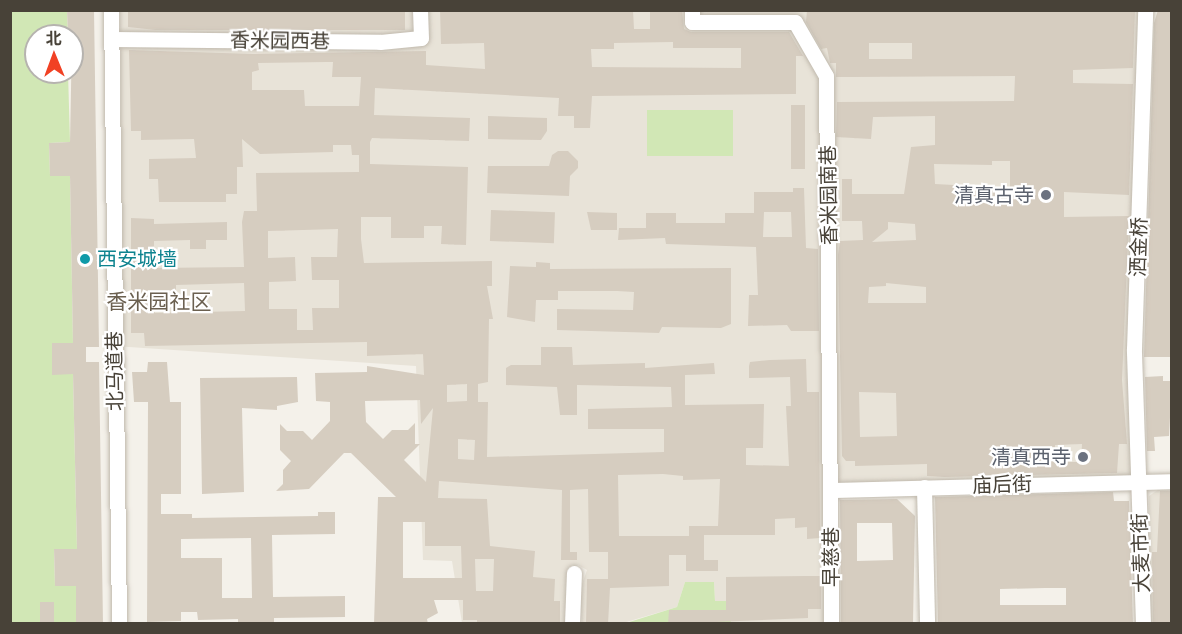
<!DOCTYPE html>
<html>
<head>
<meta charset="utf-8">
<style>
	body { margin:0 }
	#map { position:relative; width:1182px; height:634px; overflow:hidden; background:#f4f1ea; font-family:"PT Sans","Noto Sans SC",sans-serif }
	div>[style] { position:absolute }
	.residential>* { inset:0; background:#e8e3d8 }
	.green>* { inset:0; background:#d1e7b5; transform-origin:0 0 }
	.building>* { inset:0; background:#d6cdc0; transform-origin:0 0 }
	.roads { filter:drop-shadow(0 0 2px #c0b9ad) drop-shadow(0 0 2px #c0b9ad) }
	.minor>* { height:15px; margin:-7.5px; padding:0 7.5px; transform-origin:7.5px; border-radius:7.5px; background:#fff }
	.dots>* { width:16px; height:16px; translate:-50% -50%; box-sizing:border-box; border:3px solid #fff; border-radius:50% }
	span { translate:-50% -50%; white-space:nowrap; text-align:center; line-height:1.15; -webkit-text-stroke:4.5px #fff; paint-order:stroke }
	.street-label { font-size:20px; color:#484238 }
	.worship-label { font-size:20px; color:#5b616d }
	.right { translate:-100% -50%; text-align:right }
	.culture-label { font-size:20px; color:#0d838f }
	.left { translate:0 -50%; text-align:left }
	.neighbourhood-label { font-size:21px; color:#6b6050 }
	.frame { position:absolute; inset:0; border:12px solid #484238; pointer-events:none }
	.north { position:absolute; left:24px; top:24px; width:60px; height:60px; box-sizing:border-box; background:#fff; border:2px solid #b6b3af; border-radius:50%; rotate:359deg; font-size:16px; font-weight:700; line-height:24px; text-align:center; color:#484238 }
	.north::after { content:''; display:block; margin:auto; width:21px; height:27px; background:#f14124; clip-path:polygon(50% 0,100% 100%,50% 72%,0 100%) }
</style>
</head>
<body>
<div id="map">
	<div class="residential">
		<div style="clip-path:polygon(687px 10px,687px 25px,795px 23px,827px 97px,795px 22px,692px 22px,692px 11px,1145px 11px,1137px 475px,835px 484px,828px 623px,731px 623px,730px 601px,715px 602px,714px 582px,685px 582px,677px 607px,623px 623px,582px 623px,580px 590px,587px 570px,578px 565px,573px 569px,569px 623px,462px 623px,452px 561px,423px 560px,416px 366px,114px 346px,121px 105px,120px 11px,415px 11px,414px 45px,425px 45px,425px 11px)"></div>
		<div style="clip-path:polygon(1171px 481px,1171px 623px,1150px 623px,1149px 496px)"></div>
	</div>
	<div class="green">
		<div style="clip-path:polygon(10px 11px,67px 11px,68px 36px,36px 36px,36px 72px,68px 72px,70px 142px,49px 143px,50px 175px,70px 175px,73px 343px,52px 343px,52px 374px,73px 374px,77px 549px,54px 550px,55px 586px,76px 586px,76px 623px,11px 623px)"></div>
		<div style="left:733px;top:110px;width:46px;height:86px;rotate:90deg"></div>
		<div style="clip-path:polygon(685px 582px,714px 582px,715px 601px,730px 601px,731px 623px,623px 624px,677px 607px)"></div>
	</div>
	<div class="building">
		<div style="clip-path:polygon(67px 10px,94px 10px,99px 347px,86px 347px,86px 362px,99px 362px,103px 624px,76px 624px,76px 586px,55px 586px,54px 549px,77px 549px,73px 374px,52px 375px,52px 343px,73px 343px,70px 176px,50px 176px,49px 143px,70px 142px,72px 36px,68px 36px)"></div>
		<div style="clip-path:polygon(128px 10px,405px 10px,405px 30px,156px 30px,128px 27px)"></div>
		<div style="clip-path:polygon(evenodd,440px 10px,633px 10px,634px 29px,650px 29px,650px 10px,682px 10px,684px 29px,691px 32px,789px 32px,803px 56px,796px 56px,796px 94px,592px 96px,590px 128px,574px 128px,574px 116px,558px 116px,559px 98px,375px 88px,374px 115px,470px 118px,469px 141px,372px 138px,370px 142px,370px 164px,468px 167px,466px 245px,441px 244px,442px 226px,424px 226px,424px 238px,391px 238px,391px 217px,361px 217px,361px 239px,364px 263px,492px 261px,492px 286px,487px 286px,493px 319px,489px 319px,488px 382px,478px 384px,478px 402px,488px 402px,487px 457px,664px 452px,664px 429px,588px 429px,588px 409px,672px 407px,671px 387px,577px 385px,577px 415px,560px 415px,557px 387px,506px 385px,506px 368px,511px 365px,541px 365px,541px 347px,572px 347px,573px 365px,645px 363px,645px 368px,714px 363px,715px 374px,685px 375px,685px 405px,764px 404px,763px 448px,746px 448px,746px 465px,789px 466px,786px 406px,791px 406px,790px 377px,749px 378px,749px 366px,750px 362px,770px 360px,806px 359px,807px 392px,819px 392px,820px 538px,807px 539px,807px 527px,795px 528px,795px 518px,775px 519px,775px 535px,704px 535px,704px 560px,718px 560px,718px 571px,686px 571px,686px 555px,669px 555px,669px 586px,610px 588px,608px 624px,586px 624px,587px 579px,608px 579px,608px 552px,589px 552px,588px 489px,570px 490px,570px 552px,577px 552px,577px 560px,561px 560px,562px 490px,439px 481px,438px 498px,487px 499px,490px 546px,535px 551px,533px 577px,555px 579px,554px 601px,560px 601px,560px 624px,477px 624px,477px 620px,463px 620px,463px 600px,434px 600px,438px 613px,427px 619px,428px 624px,374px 624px,378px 497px,396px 497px,351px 453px,344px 453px,309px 489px,276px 491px,283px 484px,283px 470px,291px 461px,280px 450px,280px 424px,287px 431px,303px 431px,312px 440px,330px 421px,330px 402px,316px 401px,315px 373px,367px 372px,367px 366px,424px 375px,423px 354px,367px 356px,367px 342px,145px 346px,144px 333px,131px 333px,131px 218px,154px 219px,154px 224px,227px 222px,227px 240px,206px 240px,206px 249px,190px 249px,190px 240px,154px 241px,154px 268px,244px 267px,242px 222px,244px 211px,257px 211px,256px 173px,359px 172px,359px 155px,352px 155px,351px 145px,333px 145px,333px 152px,260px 154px,242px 139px,243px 167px,237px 167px,237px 194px,226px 194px,226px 202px,159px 202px,158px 179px,149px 179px,149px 159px,196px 158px,194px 139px,141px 140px,141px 131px,131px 131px,129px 50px,253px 54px,426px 51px,426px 65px,485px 69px,484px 43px,441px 44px,440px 10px,673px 42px,673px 48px,741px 48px,741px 68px,592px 67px,591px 49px,614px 49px,614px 43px,673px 42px,440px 10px,327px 62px,333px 62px,332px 77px,361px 77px,359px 106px,305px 106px,304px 90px,252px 90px,252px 72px,259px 70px,258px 63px,327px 62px,440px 10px,338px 229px,337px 257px,311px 257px,312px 280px,339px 280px,339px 308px,312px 308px,313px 330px,297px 330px,297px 309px,269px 309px,269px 282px,296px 281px,295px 257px,268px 258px,268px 231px,338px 229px,440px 10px,244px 283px,245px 311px,155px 313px,151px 308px,151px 291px,176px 293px,176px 285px,244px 283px,440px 10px,467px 384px,467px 401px,447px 402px,447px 385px,467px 384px,440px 10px,420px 400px,421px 424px,433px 408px,426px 482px,404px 460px,420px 444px,415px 444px,415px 423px,408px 430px,392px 430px,383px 439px,366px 422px,365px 401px,420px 400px,440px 10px,458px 439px,475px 440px,474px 460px,458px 459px,458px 439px,440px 10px,663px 474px,683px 476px,683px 480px,720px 479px,718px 526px,689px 526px,689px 536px,619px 536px,618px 475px,663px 474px,440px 10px,403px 522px,425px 522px,425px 546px,461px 546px,462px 578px,403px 578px,403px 522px,440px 10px,475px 559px,494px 559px,493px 591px,476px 591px,475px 559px)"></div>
		<div style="clip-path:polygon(evenodd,807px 10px,1135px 10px,1133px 68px,1073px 70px,1073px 83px,1133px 84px,1129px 195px,1064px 192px,1064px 217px,1129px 216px,1122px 380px,1127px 444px,1119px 444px,1117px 473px,944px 477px,927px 476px,927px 464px,855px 466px,855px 461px,846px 461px,842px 456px,838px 255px,840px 241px,863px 240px,862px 221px,842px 221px,842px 179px,852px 179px,852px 194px,904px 194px,911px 147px,935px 145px,935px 116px,873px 117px,871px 139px,836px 137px,837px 102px,1014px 101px,1015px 76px,836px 77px,836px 63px,830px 63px,827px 48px,821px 49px,806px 22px,807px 10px,869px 43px,912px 43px,912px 59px,869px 59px,869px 43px,807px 10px,992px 161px,1010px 161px,1010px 188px,935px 184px,934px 164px,992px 165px,992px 161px,807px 10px,888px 222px,915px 224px,916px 240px,872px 242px,888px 229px,888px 222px,807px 10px,886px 283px,926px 287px,926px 303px,868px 303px,869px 287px,886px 286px,886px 283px,807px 10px,859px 392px,896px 393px,897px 436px,860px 437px,859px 392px,807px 10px,1082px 444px,1081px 462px,1055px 462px,1055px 445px,1082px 444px)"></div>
		<div style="clip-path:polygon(1158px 10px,1172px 10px,1172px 357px,1144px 357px,1154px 23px)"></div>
		<div style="left:791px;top:105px;width:14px;height:64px"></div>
		<div style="clip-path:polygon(488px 116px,547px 118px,547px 131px,541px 140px,488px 139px)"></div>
		<div style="clip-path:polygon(558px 151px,568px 151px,578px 161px,578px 168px,570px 176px,569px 196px,487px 193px,488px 166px,549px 166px,552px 155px)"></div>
		<div style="clip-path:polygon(evenodd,793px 188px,804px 188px,806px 248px,818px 249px,819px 331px,791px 331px,787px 325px,748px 326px,749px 295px,758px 295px,756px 247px,666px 244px,665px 238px,618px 240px,619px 228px,646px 228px,646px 213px,676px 213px,676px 223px,725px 223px,725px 213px,754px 213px,754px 192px,793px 192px,793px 188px,764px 212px,791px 212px,792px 237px,763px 237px,764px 212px)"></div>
		<div style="left:491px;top:210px;width:64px;height:31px;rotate:2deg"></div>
		<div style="clip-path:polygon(587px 212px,617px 213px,617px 230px,591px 230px)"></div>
		<div style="clip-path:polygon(536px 262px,550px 263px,550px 269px,731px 268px,731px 324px,721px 328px,662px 327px,659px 333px,557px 330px,557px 309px,633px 310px,634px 292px,617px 291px,558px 291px,558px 300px,536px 300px,535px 322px,507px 317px,510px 266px,536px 267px)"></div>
		<div style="clip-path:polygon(evenodd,148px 362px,167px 362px,170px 402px,181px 402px,181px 494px,161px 494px,161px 514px,192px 514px,192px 518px,318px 516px,318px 512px,335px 512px,335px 534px,272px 535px,273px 597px,345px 596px,345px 617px,274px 618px,274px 624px,238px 624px,238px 619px,198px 620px,197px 612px,181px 612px,181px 621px,147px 622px,148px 402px,134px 402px,132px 372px,147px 372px,148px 362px,251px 538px,252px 598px,222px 598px,222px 558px,181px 558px,181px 539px,251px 538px)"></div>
		<div style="clip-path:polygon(1163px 376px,1163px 381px,1172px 381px,1169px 436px,1154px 437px,1155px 451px,1147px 451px,1145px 377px)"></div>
		<div style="clip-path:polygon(297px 377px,298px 402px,277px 406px,277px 410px,242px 408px,244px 492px,202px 494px,200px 378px)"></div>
		<div style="clip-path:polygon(1160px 491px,1172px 491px,1170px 624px,1153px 624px,1152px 552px,1157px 552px)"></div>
		<div style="clip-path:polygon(evenodd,1113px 492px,1114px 501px,1129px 501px,1133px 624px,938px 624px,935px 497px,1113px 492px,1045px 588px,1066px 588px,1066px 605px,1000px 605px,1000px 589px,1045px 588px)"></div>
		<div style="clip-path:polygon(evenodd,897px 499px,915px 516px,913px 624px,841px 624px,840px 500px,897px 499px,857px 523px,892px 523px,893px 560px,857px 561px,857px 523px)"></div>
		<div style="clip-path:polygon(806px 576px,821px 576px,821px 609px,808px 609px,808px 618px,668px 624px,669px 610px,726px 610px,726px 577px)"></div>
		<div style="left:40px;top:602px;width:14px;height:22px"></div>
	</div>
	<div class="roads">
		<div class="minor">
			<div style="left:111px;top:10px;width:614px;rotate:89.25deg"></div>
			<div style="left:692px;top:10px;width:12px;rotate:90deg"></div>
			<div style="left:692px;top:22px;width:103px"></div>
			<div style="left:795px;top:22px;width:62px;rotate:60.1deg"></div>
			<div style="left:826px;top:76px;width:548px;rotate:89.48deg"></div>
			<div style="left:112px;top:39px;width:268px;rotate:0.6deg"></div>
			<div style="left:380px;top:42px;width:41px;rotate:-5.6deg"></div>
			<div style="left:421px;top:38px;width:28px;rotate:-92deg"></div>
			<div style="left:924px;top:487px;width:137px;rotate:88.7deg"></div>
			<div style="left:832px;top:490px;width:340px;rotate:-1.5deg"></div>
			<div style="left:572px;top:624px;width:51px;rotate:-87.8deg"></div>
			<div style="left:1143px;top:624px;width:275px;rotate:-91.9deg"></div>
			<div style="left:1134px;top:349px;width:339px;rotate:-88.1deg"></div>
		</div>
	</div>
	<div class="dots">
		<div style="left:1046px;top:195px;background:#6b7280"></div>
		<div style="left:85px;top:259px;background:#0f9aa8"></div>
		<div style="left:1083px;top:457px;background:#6b7280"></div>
	</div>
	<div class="street-label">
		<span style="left:280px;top:41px;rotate:1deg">香米园西巷</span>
		<span style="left:829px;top:195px;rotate:-91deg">香米园南巷</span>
		<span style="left:1139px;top:247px;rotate:-88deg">洒金桥</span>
		<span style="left:115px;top:371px;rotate:-91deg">北马道巷</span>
		<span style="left:1002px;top:485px;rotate:-2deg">庙后街</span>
		<span style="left:1141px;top:553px;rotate:-92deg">大麦市街</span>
		<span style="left:831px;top:557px;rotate:-90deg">早慈巷</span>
	</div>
	<div class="worship-label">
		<span class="right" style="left:1034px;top:195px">清真古寺</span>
		<span class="right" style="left:1071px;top:457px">清真西寺</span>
	</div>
	<div class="culture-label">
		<span class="left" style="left:97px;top:259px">西安城墙</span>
	</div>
	<div class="neighbourhood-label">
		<span style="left:159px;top:302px">香米园社区</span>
	</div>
	<div class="frame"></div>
	<div class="north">北</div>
</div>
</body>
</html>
